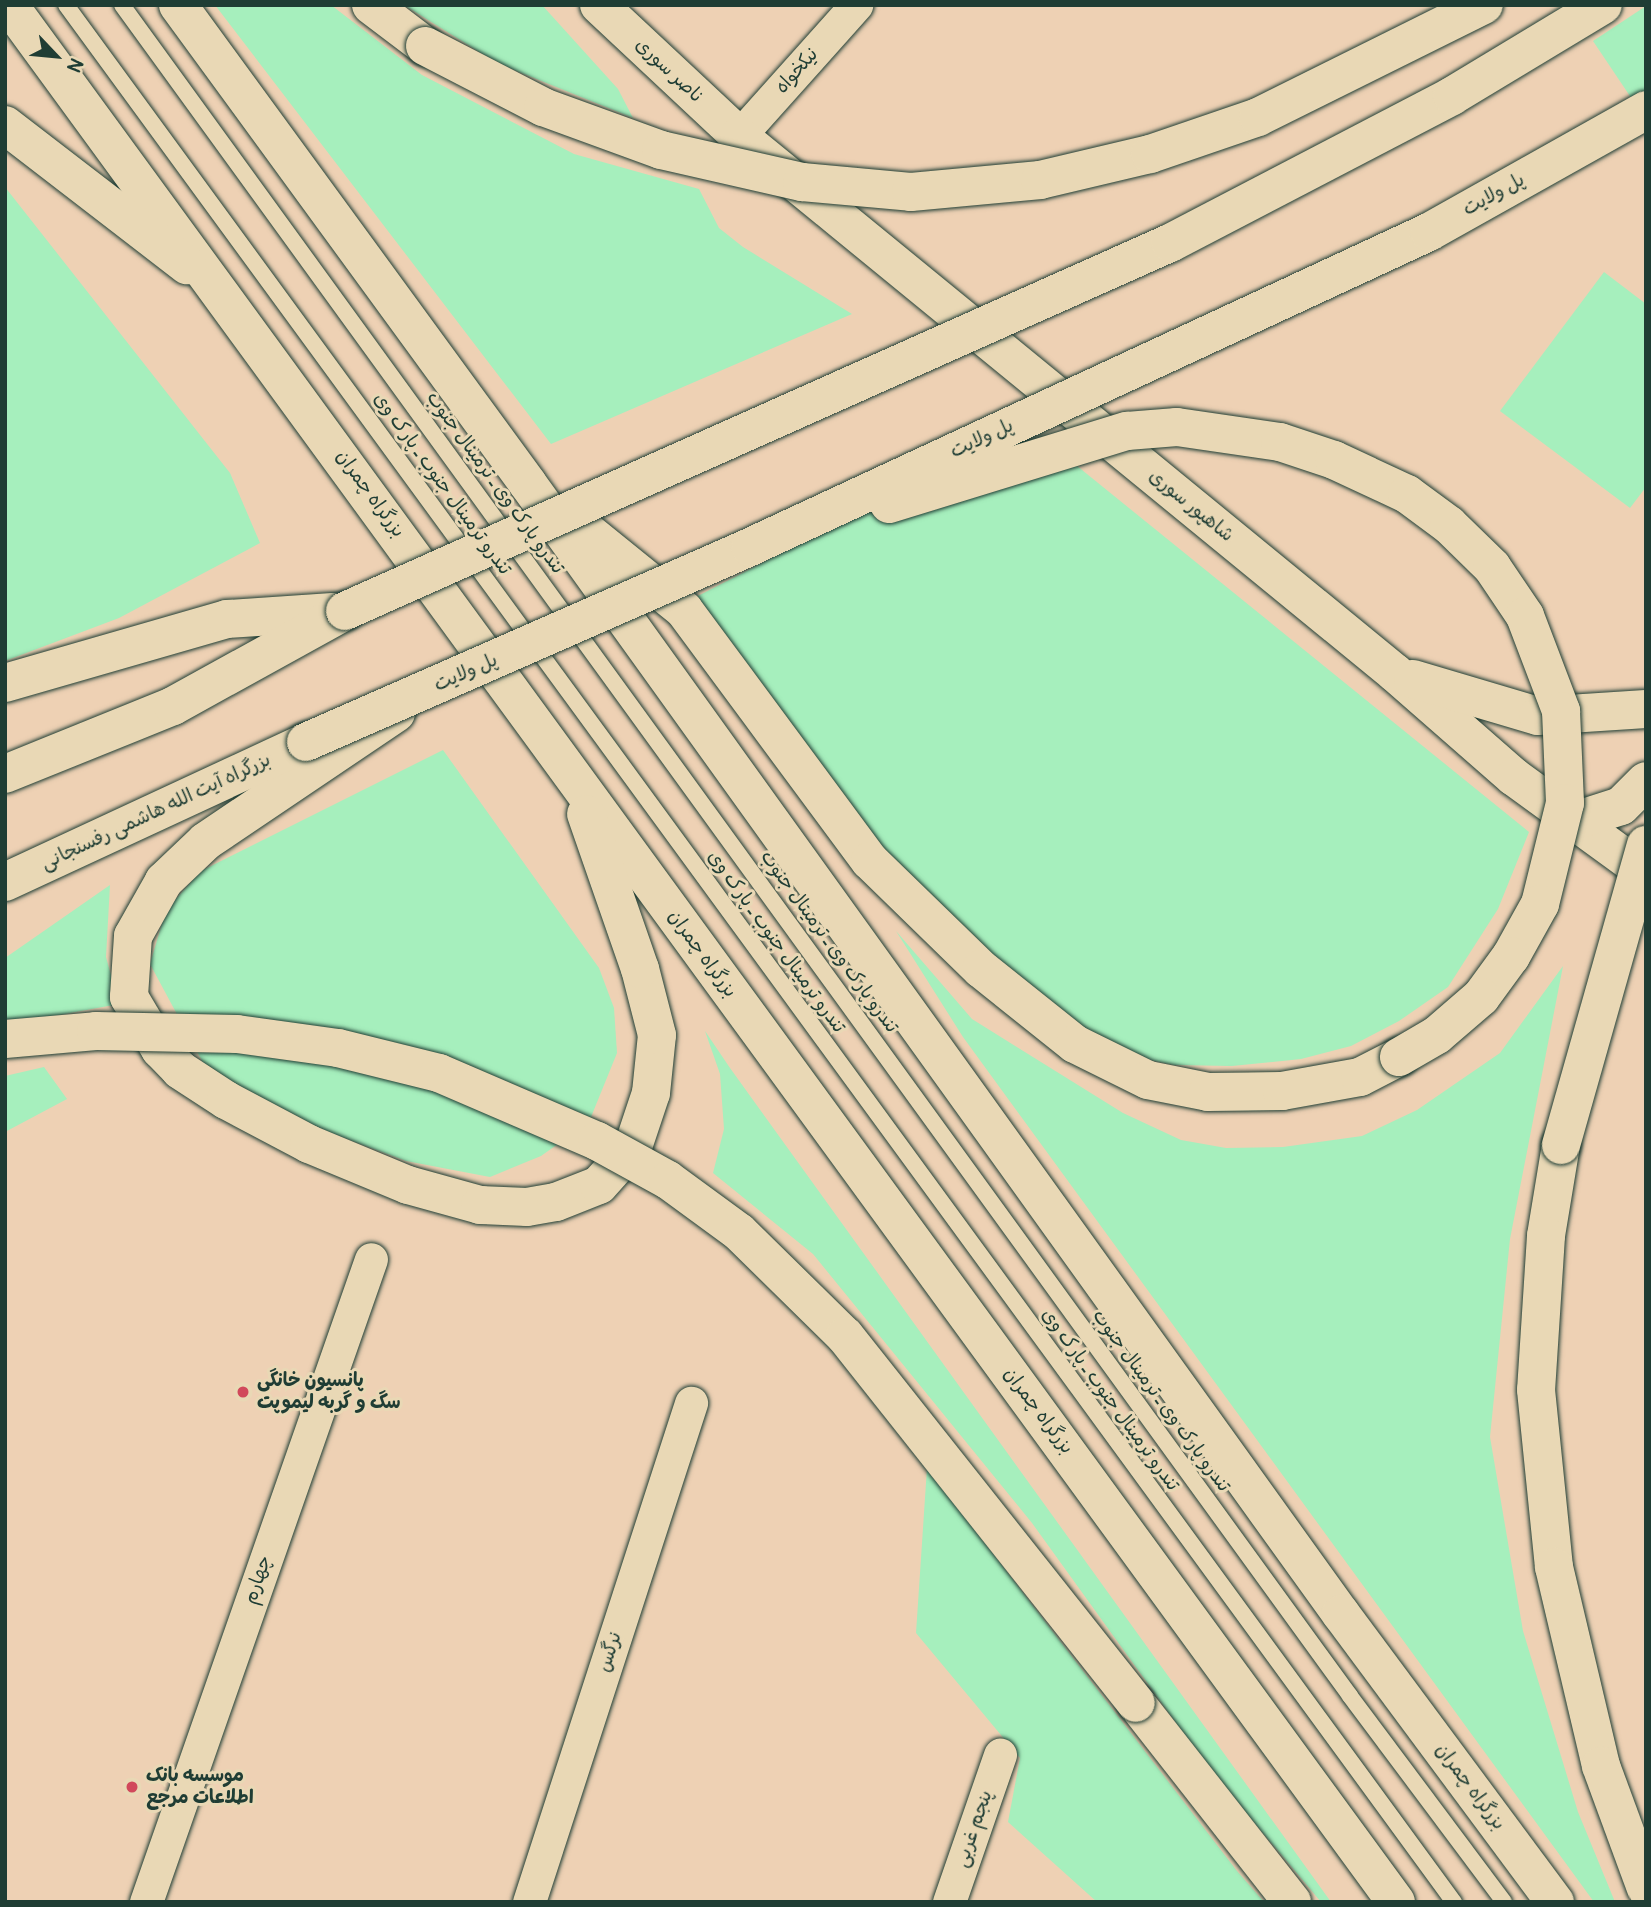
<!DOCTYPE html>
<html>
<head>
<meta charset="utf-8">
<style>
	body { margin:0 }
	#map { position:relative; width:1651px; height:1907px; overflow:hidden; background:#eed1b4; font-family:Pangolin,"Playpen Sans Arabic",sans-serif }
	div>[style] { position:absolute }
	.green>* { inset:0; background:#a6efbd }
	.roads { filter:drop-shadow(0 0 2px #1f3d34) drop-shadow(0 0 2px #1f3d34) }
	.service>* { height:16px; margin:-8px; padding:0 8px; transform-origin:8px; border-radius:8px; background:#e9d8b5 }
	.minor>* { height:33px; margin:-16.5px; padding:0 16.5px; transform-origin:16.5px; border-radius:16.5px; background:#e9d8b5 }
	.tertiary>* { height:38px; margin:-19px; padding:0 19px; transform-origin:19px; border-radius:19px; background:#e9d8b5 }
	.trunk>* { height:38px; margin:-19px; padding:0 19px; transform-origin:19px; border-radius:19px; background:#e9d8b5 }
	.bridges { filter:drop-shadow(0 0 2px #1f3d34) drop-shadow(0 0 2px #1f3d34) }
	.trunk-bridge>* { height:38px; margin:-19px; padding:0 19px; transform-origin:19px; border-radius:19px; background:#e9d8b5 }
	.dots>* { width:19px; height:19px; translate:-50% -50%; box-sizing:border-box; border:4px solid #e9d8b5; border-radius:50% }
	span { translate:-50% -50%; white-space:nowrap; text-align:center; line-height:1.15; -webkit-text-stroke:6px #e9d8b5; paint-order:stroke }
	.street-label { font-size:19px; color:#1f3d34 }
	.poi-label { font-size:19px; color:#1f3d34; font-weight:700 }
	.left { translate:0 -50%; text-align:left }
	.frame { position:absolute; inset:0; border:7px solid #1f3d34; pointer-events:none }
	.north { position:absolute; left:21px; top:21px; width:70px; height:70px; -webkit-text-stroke:5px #e9d8b5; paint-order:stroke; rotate:116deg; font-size:19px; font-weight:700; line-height:28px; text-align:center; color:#1f3d34 }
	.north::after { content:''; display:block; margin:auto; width:24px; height:32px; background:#1f3d34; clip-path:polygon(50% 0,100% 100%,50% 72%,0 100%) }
</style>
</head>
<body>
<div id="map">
	<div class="green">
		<div style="clip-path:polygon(215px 5px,331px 5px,422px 75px,574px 154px,699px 189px,719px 228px,743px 247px,852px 314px,551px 444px)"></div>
		<div style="clip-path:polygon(404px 5px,542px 5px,618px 89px,633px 118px,497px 63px)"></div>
		<div style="clip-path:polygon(1646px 6px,1646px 120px,1593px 41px)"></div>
		<div style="clip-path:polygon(5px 187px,230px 473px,260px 543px,119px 618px,5px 661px)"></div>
		<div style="clip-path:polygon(1604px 272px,1646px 304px,1646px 487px,1630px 508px,1500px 411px)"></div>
		<div style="clip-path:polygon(1045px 440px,1529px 832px,1498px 909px,1448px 987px,1399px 1021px,1351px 1046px,1301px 1059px,1232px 1066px,1174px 1065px,1131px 1056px,1087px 1039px,944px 926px,688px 601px,861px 512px)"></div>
		<div style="clip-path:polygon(443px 750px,599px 968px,614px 1008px,617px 1053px,589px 1122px,541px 1156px,490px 1177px,406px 1161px,307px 1124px,208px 1072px,150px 964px,166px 910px,201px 871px)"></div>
		<div style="clip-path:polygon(110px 885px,106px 957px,119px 1004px,5px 1025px,5px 958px)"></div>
		<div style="clip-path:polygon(896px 931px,972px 1019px,1123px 1113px,1181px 1140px,1226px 1148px,1283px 1147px,1362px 1136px,1417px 1110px,1500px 1053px,1563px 966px,1510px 1239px,1490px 1437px,1523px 1631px,1578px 1812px,1615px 1902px,1594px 1902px,963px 1037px)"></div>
		<div style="clip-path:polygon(705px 1031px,730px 1068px,1331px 1902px,1321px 1902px,1210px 1770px,1032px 1523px,813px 1254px,713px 1173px,724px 1129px,720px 1074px)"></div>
		<div style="clip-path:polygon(44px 1067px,67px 1099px,5px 1132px,5px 1076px)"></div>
		<div style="clip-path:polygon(927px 1468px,1237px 1871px,1264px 1902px,1097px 1902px,1008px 1822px,1020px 1758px,916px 1633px)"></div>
	</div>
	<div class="roads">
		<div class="service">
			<div style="left:66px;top:5px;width:2351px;rotate:53.81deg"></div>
			<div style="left:122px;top:5px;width:2090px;rotate:54.01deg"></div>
			<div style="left:1350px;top:1696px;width:257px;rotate:53.2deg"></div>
		</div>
		<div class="minor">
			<div style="left:739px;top:136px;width:176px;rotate:-48.2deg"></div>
			<div style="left:146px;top:1902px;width:681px;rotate:-70.71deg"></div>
			<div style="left:529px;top:1902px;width:525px;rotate:-72.01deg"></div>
			<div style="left:949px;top:1902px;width:156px;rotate:-70.9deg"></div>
		</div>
		<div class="tertiary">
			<div style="left:599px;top:5px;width:192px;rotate:43.1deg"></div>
			<div style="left:739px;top:136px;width:848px;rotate:39.3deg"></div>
			<div style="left:1395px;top:673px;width:158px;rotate:41.2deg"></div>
			<div style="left:1514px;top:777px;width:163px;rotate:36deg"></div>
			<div style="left:1413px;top:679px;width:130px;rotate:16.5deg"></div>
			<div style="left:1538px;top:716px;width:108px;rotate:-3.7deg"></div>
			<div style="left:1574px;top:821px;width:49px;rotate:-17.7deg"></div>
			<div style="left:1621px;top:806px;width:35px;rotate:-45deg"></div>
		</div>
		<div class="trunk">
			<div style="left:9px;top:5px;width:2350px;rotate:53.83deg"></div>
			<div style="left:178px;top:5px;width:593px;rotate:53.84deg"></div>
			<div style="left:528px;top:484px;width:1392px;rotate:54.27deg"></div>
			<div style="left:1341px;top:1614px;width:359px;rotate:53.4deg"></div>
			<div style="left:371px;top:5px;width:68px;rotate:37.2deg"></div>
			<div style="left:5px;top:125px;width:230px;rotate:37.6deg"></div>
			<div style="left:568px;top:516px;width:149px;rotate:39deg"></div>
			<div style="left:684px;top:610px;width:312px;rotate:53.5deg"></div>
			<div style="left:870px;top:861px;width:155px;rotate:44.2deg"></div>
			<div style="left:981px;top:969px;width:120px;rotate:38.6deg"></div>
			<div style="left:1075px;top:1044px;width:81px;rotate:26.3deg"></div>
			<div style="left:1148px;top:1080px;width:61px;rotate:11.3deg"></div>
			<div style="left:1208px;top:1092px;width:74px;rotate:-0.8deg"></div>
			<div style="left:1282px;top:1091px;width:79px;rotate:-10.2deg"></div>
			<div style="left:1360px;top:1077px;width:44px;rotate:-27.1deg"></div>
			<div style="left:5px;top:683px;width:231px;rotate:-16.1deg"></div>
			<div style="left:227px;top:619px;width:106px;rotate:-3.8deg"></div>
			<div style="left:396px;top:713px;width:230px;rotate:146deg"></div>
			<div style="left:205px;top:842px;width:57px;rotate:136.4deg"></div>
			<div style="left:164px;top:881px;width:63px;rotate:119.4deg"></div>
			<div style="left:133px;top:936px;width:61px;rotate:93.8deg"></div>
			<div style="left:129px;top:997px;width:61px;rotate:59.2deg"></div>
			<div style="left:160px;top:1049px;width:29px;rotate:46deg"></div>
			<div style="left:180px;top:1070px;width:55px;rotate:33.1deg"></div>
			<div style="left:226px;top:1100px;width:94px;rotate:27.9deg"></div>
			<div style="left:309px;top:1144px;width:107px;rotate:22.5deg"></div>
			<div style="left:408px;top:1185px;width:75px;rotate:15.5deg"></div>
			<div style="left:480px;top:1205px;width:47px;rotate:2.4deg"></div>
			<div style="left:527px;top:1207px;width:29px;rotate:-10deg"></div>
			<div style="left:556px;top:1202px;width:46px;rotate:-21.6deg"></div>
			<div style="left:599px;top:1185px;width:51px;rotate:-48.2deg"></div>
			<div style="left:633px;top:1147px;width:57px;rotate:-71.6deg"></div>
			<div style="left:651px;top:1093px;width:58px;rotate:-84.1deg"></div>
			<div style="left:657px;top:1035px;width:68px;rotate:-104.4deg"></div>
			<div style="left:640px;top:969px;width:164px;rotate:-109.2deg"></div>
			<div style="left:5px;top:774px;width:181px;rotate:-22deg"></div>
			<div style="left:173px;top:706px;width:196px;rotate:-28.9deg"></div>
			<div style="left:5px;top:882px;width:332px;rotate:-24.9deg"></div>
			<div style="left:1561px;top:1145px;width:92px;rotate:99.4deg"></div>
			<div style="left:1546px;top:1236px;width:154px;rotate:93.7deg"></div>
			<div style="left:1536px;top:1390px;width:178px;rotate:84.2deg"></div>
			<div style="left:1554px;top:1567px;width:204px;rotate:76.7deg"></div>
			<div style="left:1601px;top:1766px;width:130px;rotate:69.8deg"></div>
			<div style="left:1136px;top:1703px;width:253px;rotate:51.9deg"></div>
		</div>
	</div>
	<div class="bridges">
		<div class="trunk-bridge">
			<div style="left:425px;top:46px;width:133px;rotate:27.3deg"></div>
			<div style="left:543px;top:107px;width:126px;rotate:20deg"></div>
			<div style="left:661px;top:150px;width:145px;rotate:12.8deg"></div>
			<div style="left:802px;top:182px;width:109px;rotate:5.2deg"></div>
			<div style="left:911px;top:192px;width:130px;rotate:-5.3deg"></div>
			<div style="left:1040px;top:180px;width:113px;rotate:-13.3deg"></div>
			<div style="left:1150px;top:154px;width:114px;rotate:-18.9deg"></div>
			<div style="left:1258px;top:117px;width:252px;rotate:-26.4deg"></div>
			<div style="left:889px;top:504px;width:249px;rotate:-17.1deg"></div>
			<div style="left:1127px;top:431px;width:50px;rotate:-4.6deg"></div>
			<div style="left:1177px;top:427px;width:104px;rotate:8.3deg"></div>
			<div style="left:1280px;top:442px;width:57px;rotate:18.4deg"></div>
			<div style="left:1334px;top:460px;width:81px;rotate:25deg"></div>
			<div style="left:1407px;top:494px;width:52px;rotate:36.4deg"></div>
			<div style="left:1449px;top:525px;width:60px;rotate:44.3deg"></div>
			<div style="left:1492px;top:567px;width:59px;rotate:56deg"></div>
			<div style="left:1525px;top:616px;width:102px;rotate:69.2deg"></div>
			<div style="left:1561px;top:711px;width:92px;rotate:87.5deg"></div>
			<div style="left:1565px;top:803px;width:104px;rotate:103.9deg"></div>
			<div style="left:1540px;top:904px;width:60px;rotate:119.1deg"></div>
			<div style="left:1511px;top:956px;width:51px;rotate:126.2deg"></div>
			<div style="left:1481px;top:997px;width:58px;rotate:139.2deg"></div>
			<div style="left:1437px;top:1035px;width:44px;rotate:149.9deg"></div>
			<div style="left:345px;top:611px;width:903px;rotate:-24.04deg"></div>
			<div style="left:1170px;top:243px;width:318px;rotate:-27.5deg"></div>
			<div style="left:1452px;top:96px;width:176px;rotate:-31.1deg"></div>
			<div style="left:306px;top:742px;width:485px;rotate:-23.7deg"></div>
			<div style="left:750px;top:547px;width:749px;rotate:-24.89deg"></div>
			<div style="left:1429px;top:232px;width:249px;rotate:-29.3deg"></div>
			<div style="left:5px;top:1039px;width:91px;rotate:-5deg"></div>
			<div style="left:96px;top:1031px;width:141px;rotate:1.2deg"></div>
			<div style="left:237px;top:1034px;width:102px;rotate:7.9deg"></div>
			<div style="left:338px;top:1048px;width:104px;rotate:13.9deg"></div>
			<div style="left:439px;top:1073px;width:172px;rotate:23.3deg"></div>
			<div style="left:597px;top:1141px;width:81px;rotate:28.8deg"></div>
			<div style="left:668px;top:1180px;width:88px;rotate:36.2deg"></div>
			<div style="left:739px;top:1232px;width:148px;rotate:44.5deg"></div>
			<div style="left:845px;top:1336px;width:468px;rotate:51.6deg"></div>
			<div style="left:1561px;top:1145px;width:312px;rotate:-74.2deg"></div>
		</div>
	</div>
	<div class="dots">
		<div style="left:243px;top:1392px;background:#d1495b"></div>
		<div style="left:132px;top:1787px;background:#d1495b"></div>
	</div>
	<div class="street-label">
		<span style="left:669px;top:71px;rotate:43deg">ناصر سوری</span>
		<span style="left:797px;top:71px;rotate:-48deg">نیکخواه</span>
		<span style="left:1494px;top:195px;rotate:-29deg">پل ولایت</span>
		<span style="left:982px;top:439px;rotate:-25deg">پل ولایت</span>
		<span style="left:495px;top:483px;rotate:54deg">تندرو پارک وی ـ ترمینال جنوب</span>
		<span style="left:442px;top:484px;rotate:54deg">تندرو ترمینال جنوب ـ پارک وی</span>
		<span style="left:370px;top:494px;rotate:54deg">بزرگراه چمران</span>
		<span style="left:1191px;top:506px;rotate:39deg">شاهپور سوری</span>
		<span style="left:466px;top:673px;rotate:-24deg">پل ولایت</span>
		<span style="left:156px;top:812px;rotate:-25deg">بزرگراه آیت الله هاشمی رفسنجانی</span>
		<span style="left:776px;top:942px;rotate:54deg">تندرو ترمینال جنوب ـ پارک وی</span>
		<span style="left:829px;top:942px;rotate:54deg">تندرو پارک وی ـ ترمینال جنوب</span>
		<span style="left:702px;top:954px;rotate:54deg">بزرگراه چمران</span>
		<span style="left:1110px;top:1400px;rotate:54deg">تندرو ترمینال جنوب ـ پارک وی</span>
		<span style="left:1161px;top:1401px;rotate:54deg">تندرو پارک وی ـ ترمینال جنوب</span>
		<span style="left:1038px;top:1411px;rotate:53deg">بزرگراه چمران</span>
		<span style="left:258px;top:1580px;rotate:-71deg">چهارم</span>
		<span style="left:610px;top:1652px;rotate:-72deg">نرگس</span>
		<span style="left:1470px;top:1787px;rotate:53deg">بزرگراه چمران</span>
		<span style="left:974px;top:1829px;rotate:-71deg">پنجم غربی</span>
	</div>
	<div class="poi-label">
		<span class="left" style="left:257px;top:1392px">پانسیون خانگی<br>سگ و گربه لیموپت</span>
		<span class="left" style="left:146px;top:1787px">موسسه بانک<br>اطلاعات مرجع</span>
	</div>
	<div class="frame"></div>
	<div class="north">N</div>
</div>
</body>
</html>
